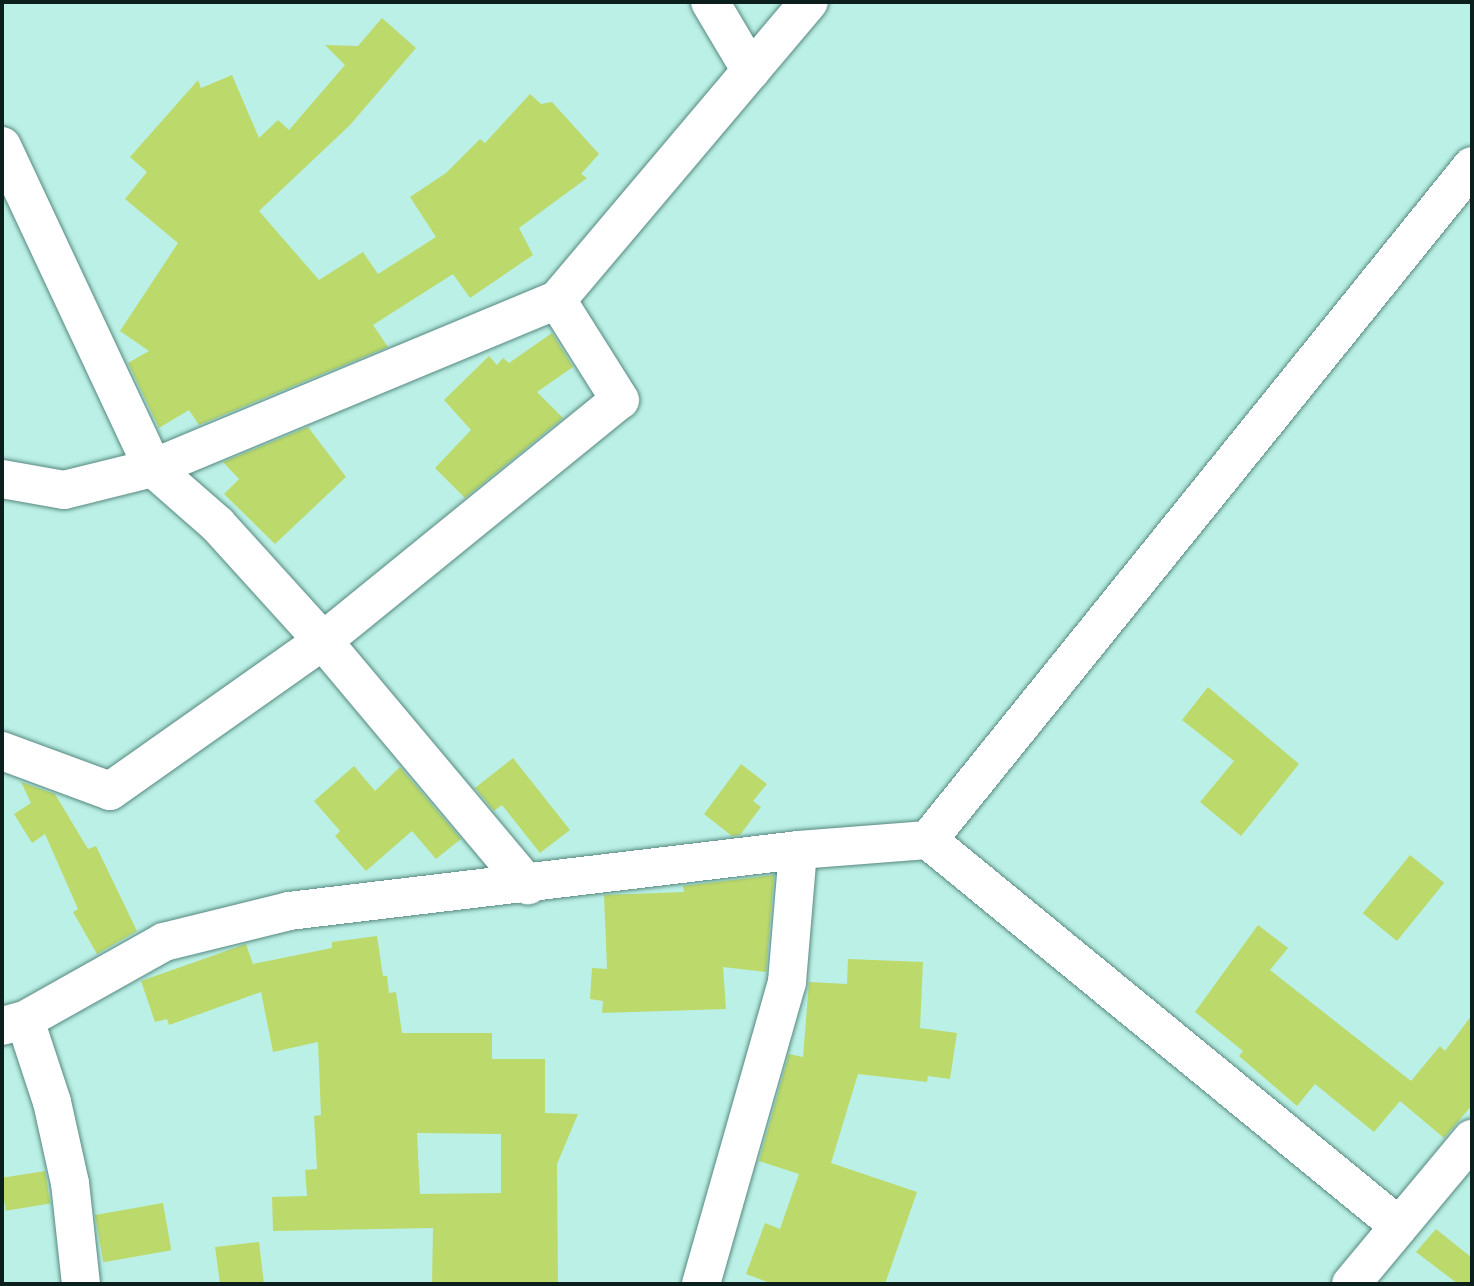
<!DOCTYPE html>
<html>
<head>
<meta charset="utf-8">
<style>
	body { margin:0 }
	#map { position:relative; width:1474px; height:1286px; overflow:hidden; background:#bbf0e6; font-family:Raleway,sans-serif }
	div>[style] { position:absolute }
	.building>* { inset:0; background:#bcda6c; transform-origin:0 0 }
	.roads { filter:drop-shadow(0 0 2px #56887f) drop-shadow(0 0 2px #56887f) }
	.minor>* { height:38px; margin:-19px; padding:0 19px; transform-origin:19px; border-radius:19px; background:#fff }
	span { translate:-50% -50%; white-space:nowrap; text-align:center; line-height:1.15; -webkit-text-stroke:5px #c8fef3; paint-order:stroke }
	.frame { position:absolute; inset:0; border:4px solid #0b201d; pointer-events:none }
</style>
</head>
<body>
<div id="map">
	<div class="building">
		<div style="clip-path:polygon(382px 18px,416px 48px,350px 125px,259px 211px,319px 280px,363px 252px,378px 274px,436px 237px,410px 197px,446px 173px,480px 139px,485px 143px,530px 94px,541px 104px,552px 102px,599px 154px,581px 174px,587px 178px,519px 228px,533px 255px,470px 298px,453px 274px,373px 325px,388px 347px,199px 425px,189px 410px,159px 428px,128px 363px,149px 351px,120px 331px,178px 243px,125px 199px,147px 172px,130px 157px,198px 80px,201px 88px,232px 75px,259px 138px,278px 120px,289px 130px,345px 65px,325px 45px,358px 46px)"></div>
		<div style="clip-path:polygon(552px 333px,573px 367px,537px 392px,563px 418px,465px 498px,435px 468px,471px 430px,444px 400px,489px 356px,497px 365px,503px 358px,509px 363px)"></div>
		<div style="clip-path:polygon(308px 427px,346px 477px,275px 544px,224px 494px,239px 479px,223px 462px)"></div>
		<div style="clip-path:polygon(1208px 687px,1299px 764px,1241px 836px,1200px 802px,1234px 761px,1182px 720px)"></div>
		<div style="clip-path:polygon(513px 758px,570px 830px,540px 853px,502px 805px,494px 811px,475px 788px)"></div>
		<div style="clip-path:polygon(741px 764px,767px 784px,753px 801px,761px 807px,740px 835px,732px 836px,704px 814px)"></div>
		<div style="clip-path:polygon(354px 766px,375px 791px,400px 767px,461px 839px,436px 859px,412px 831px,366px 871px,335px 836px,340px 831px,314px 801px)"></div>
		<div style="clip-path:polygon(21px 782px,55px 794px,88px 849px,96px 846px,137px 931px,97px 954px,73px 912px,78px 909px,45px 834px,32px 843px,14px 814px,31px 803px)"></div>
		<div style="left:1410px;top:855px;width:44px;height:75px;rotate:39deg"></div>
		<div style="clip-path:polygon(774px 875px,766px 972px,723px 967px,726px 1009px,602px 1013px,603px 1001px,590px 999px,592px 968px,607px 969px,604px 895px,684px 892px,683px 886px)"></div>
		<div style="clip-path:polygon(1258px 925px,1288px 948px,1270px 970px,1411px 1081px,1440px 1046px,1445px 1051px,1472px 1015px,1472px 1105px,1444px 1138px,1400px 1101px,1374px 1132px,1315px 1084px,1297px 1106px,1239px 1056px,1243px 1051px,1195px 1012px)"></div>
		<div style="clip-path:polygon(evenodd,377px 936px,383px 976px,387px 976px,389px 993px,396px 992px,402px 1033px,492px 1033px,492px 1059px,545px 1059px,545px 1113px,578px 1114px,557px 1164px,558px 1284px,432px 1284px,433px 1228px,273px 1231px,272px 1197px,307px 1196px,305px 1170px,317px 1169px,314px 1116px,321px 1115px,318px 1042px,273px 1052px,261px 992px,169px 1025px,167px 1019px,155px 1022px,141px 981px,246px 944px,253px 964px,332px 948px,332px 942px,377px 936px,417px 1133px,501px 1134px,501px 1193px,420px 1194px,417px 1133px)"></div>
		<div style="clip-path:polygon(848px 959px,923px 962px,920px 1028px,957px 1033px,950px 1079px,928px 1076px,927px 1082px,858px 1074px,831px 1163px,917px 1192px,885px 1284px,773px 1284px,746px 1274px,765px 1223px,780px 1229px,799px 1174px,759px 1161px,789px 1054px,803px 1057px,809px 982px,847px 984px)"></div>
		<div style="left:45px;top:1171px;width:33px;height:45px;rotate:81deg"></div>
		<div style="left:163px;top:1203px;width:48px;height:69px;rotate:80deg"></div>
		<div style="clip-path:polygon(1436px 1229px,1472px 1258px,1472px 1284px,1458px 1284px,1416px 1252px)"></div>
		<div style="clip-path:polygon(259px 1242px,264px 1284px,220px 1284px,215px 1247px)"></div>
	</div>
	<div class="roads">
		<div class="minor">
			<div style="left:710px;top:2px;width:80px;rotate:59.3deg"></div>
			<div style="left:2px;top:146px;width:356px;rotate:64.9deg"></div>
			<div style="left:153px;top:468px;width:86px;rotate:41.2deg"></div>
			<div style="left:218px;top:525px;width:156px;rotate:47.8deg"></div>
			<div style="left:323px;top:641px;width:319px;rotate:50deg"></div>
			<div style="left:2px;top:479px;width:63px;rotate:10.1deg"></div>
			<div style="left:64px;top:490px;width:92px;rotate:-13.9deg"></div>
			<div style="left:153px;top:468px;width:438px;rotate:-22.6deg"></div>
			<div style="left:2px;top:751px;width:115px;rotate:20.3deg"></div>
			<div style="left:110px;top:791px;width:261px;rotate:-35.2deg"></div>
			<div style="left:323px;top:641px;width:382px;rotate:-39.1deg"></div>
			<div style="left:620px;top:400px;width:118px;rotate:-122.2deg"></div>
			<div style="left:557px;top:300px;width:390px;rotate:-49.8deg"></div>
			<div style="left:928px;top:840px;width:866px;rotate:-51.09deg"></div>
			<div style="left:25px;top:1020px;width:86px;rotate:71.8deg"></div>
			<div style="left:52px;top:1102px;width:83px;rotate:77.5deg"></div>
			<div style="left:70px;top:1183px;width:102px;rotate:83.8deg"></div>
			<div style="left:2px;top:1026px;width:24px;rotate:-15deg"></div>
			<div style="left:25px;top:1020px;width:159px;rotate:-29.3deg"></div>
			<div style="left:164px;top:942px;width:129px;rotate:-13.9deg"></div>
			<div style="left:289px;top:911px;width:513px;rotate:-6.83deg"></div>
			<div style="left:798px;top:850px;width:130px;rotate:-4.4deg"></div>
			<div style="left:928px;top:840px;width:609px;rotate:39.34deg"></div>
			<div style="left:701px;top:1284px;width:314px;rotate:-74.1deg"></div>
			<div style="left:787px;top:982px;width:132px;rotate:-85.2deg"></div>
			<div style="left:1351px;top:1284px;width:189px;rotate:-50.2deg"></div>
		</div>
	</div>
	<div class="frame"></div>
</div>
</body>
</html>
